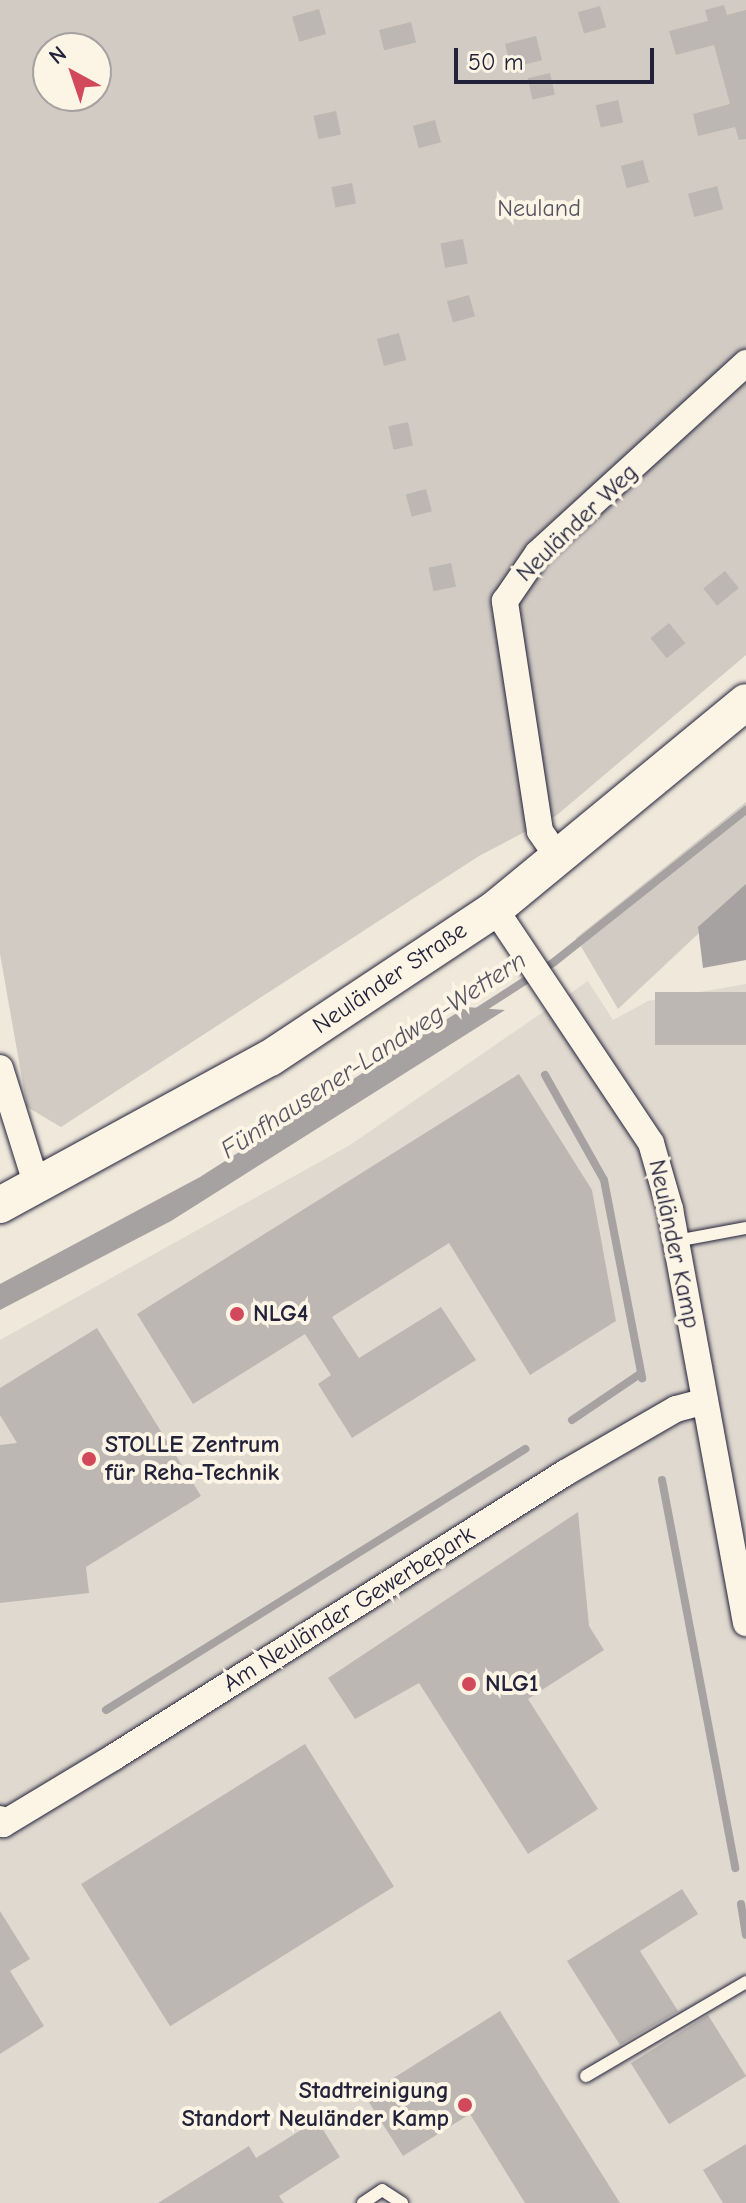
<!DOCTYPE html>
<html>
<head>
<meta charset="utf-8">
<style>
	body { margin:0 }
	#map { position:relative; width:746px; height:2203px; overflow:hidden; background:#efe8db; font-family:"Comic Neue",sans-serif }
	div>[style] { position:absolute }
	.built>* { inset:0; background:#e0d9cf }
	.green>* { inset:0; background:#d1cbc3 }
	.water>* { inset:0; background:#a6a2a2 }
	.stream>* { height:8px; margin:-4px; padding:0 4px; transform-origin:4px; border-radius:4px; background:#a6a2a2 }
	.building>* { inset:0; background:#bcb7b3; transform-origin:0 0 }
	.roads { filter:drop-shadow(0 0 2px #22223b) drop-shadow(0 0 2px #22223b) }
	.service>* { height:12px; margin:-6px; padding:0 6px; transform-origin:6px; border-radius:6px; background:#fcf5e5 }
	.minor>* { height:26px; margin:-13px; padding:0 13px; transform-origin:13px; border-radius:13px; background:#fcf5e5 }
	.secondary>* { height:36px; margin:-18px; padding:0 18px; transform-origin:18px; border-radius:18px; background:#fcf5e5 }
	.dots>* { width:22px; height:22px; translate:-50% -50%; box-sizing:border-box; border:4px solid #fcf5e5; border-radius:50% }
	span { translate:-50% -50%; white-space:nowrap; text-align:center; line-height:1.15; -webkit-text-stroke:8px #fcf5e5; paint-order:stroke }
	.park-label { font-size:24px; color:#575564 }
	.street-label { font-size:24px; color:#22223b }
	.poi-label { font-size:24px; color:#22223b; font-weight:700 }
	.left { translate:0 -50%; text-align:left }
	.right { translate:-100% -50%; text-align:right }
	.water-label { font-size:26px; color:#575564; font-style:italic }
	.north { position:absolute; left:32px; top:32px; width:80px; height:80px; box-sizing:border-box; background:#fcf5e5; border:2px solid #a5a1a1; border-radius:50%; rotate:320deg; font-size:22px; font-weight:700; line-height:32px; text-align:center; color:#22223b }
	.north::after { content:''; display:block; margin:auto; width:28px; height:36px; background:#d1495b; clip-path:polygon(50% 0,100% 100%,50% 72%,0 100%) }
	.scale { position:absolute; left:454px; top:48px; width:200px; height:36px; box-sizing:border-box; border:4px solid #22223b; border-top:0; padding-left:10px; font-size:24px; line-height:28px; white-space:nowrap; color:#22223b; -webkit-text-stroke:6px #fcf5e5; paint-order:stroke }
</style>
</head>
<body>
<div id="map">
	<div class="built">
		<div style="clip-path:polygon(588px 981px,613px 1020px,648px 1001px,746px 984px,746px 2203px,0 2203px,0 1340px,350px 1145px)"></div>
	</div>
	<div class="green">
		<div style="clip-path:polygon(evenodd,0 0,746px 0,746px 655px,557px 815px,479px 856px,61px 1127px,27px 1107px,0 954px,0 0,48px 48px,96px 48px,96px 96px,48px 96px,48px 48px)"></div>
		<div style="clip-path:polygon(746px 802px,746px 889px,618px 1009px,576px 938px)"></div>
	</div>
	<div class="water">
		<div style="clip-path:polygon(746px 884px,746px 960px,703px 968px,698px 927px)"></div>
		<div style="clip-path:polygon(466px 1007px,505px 1010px,171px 1221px,0 1310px,0 1284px,200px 1177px)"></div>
	</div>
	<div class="stream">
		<div style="left:475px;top:1013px;width:94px;rotate:-32.8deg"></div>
		<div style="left:554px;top:962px;width:245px;rotate:-38.4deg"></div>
		<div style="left:545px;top:1075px;width:120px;rotate:60.7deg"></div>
		<div style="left:604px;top:1180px;width:202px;rotate:79.1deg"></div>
		<div style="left:572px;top:1420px;width:82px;rotate:-34.1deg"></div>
		<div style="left:662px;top:1480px;width:395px;rotate:79.3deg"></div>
		<div style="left:106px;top:1710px;width:494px;rotate:-31.9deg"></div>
		<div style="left:741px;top:1904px;width:31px;rotate:81deg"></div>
	</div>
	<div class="building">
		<div style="clip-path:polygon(724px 5px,727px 15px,746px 10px,746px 139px,739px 140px,735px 127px,698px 136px,693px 114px,730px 104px,714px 45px,676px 55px,669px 31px,708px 21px,705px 10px)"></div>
		<div style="left:600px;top:6px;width:22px;height:23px;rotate:74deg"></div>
		<div style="left:319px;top:9px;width:26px;height:28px;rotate:74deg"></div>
		<div style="left:411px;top:22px;width:21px;height:33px;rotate:76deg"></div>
		<div style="left:536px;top:36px;width:25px;height:32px;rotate:76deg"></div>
		<div style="left:550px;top:73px;width:22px;height:23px;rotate:77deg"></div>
		<div style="left:618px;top:100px;width:23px;height:23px;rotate:77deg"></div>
		<div style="left:336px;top:111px;width:24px;height:23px;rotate:78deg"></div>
		<div style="left:435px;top:120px;width:23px;height:23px;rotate:75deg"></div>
		<div style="left:643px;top:160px;width:23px;height:23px;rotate:75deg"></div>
		<div style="left:352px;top:183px;width:21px;height:21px;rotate:79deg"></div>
		<div style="left:717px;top:186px;width:24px;height:30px;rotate:75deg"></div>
		<div style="left:463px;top:239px;width:25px;height:23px;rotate:79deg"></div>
		<div style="left:469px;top:295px;width:22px;height:23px;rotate:74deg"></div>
		<div style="left:399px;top:333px;width:28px;height:23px;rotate:75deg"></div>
		<div style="left:408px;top:422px;width:24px;height:20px;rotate:78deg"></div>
		<div style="left:426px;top:489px;width:23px;height:21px;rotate:75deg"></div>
		<div style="left:451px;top:563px;width:24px;height:23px;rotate:78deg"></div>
		<div style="left:725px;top:571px;width:22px;height:28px;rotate:51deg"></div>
		<div style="left:669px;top:623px;width:26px;height:24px;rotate:51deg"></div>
		<div style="left:746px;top:992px;width:53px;height:91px;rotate:90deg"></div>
		<div style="clip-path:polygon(519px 1074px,592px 1190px,616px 1321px,530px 1375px,449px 1243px,332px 1317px,359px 1358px,441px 1307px,476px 1360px,352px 1438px,318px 1384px,331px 1375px,305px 1334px,193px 1404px,137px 1314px)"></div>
		<div style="clip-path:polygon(97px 1328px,201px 1496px,86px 1567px,89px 1593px,0 1603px,0 1445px,17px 1443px,0 1415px,0 1388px)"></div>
		<div style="clip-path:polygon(578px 1512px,589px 1626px,604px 1650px,528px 1699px,598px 1809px,528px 1854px,419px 1683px,355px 1719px,328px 1678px)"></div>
		<div style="left:305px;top:1744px;width:168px;height:264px;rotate:58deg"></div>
		<div style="clip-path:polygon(682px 1889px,698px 1914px,640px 1951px,678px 2011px,620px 2045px,567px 1961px)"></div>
		<div style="clip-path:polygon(0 1911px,30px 1959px,10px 1971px,44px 2026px,0 2054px)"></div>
		<div style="clip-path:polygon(500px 2011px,539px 2074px,620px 2203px,525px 2203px,470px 2114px,403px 2156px,365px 2096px)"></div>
		<div style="left:708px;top:2015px;width:72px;height:91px;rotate:58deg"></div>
		<div style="clip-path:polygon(317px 2120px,340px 2157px,279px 2196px,284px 2203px,158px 2203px,249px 2146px,256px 2158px)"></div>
		<div style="clip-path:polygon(746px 2144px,746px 2203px,723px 2203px,703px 2170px)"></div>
	</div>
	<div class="roads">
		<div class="service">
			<div style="left:676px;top:1241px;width:71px;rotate:-10.5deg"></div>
			<div style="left:586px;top:2076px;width:186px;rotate:-30.4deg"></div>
			<div style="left:363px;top:2203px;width:23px;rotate:-34deg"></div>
			<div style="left:382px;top:2190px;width:24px;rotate:33deg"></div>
		</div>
		<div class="minor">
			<div style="left:560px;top:860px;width:35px;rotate:-125deg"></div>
			<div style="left:540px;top:831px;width:233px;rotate:-98.7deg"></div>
			<div style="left:505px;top:601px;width:58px;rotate:-55.5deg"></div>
			<div style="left:538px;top:553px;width:282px;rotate:-42.4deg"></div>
			<div style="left:495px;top:909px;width:281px;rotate:56.3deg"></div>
			<div style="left:651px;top:1143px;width:69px;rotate:73.9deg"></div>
			<div style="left:670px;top:1209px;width:421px;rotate:79.6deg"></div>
			<div style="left:0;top:1068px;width:124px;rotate:72.6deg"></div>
			<div style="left:0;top:1819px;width:6px;rotate:59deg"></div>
			<div style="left:3px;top:1824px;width:130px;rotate:-31.1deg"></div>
			<div style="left:114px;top:1757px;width:533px;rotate:-32.2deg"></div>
			<div style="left:565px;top:1473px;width:128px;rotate:-30deg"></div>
			<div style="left:676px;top:1409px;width:30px;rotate:-15deg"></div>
		</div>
		<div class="secondary">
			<div style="left:0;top:1205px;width:307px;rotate:-28.6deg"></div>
			<div style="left:270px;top:1058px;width:270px;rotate:-33.5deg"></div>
			<div style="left:495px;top:909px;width:325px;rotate:-39.5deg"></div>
		</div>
	</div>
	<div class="dots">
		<div style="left:237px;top:1314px;background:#d1495b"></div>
		<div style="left:89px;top:1459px;background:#d1495b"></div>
		<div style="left:469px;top:1684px;background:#d1495b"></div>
		<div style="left:465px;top:2105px;background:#d1495b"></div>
	</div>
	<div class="park-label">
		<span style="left:539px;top:209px">Neuland</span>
	</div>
	<div class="street-label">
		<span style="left:577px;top:523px;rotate:-44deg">Neuländer Weg</span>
		<span style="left:390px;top:978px;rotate:-34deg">Neuländer Straße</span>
		<span style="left:674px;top:1244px;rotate:78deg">Neuländer Kamp</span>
		<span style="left:349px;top:1609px;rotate:-32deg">Am Neuländer Gewerbepark</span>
	</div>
	<div class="poi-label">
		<span class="left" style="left:253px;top:1314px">NLG4</span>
		<span class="left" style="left:105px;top:1459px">STOLLE Zentrum<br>für Reha-Technik</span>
		<span class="left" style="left:485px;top:1684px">NLG1</span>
		<span class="right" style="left:449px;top:2105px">Stadtreinigung<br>Standort Neuländer Kamp</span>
	</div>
	<div class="water-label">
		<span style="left:374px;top:1056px;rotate:-33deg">Fünfhausener-Landweg-Wettern</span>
	</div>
	<div class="north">N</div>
	<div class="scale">50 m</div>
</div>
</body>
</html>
